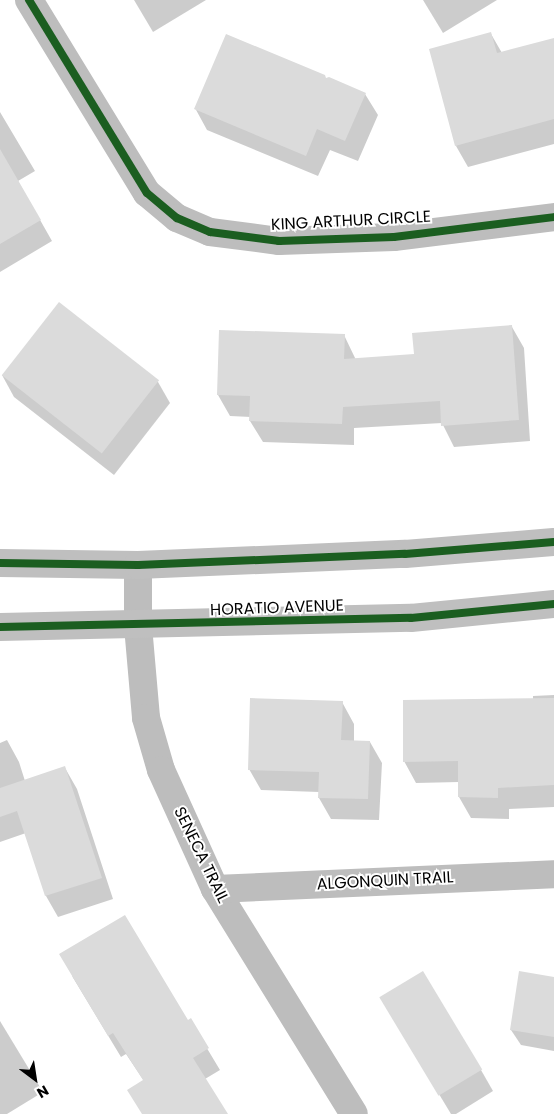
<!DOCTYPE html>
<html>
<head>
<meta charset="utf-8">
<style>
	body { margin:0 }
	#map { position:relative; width:554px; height:1114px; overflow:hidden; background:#fff; font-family:Poppins,sans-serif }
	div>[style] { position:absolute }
	.shadow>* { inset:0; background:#0003 }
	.building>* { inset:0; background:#dbdbdb; transform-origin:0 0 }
	.minor>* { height:28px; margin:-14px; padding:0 14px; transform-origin:14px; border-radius:14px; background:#bdbdbd }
	.secondary>* { height:28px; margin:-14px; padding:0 14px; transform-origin:14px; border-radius:14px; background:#bfbfbf }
	.cycleway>* { height:8px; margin:-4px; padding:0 4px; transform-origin:4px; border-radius:4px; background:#1b5e20 }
	span { translate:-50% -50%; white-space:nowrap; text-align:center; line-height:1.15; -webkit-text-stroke:4px #fff; paint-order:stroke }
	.street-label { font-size:16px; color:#000 }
	.north { position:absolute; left:10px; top:1054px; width:50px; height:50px; -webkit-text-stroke:4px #fff; paint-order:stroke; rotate:149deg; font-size:14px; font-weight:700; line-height:20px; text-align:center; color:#000 }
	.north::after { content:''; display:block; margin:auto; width:18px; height:22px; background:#000; clip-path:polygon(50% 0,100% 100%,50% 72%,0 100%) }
</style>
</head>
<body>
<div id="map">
	<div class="shadow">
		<div style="clip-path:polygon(134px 0,206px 0,153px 32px)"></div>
		<div style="clip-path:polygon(423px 0,497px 0,443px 33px)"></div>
		<div style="clip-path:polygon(491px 34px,502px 53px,554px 39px,554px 144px,468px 167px,456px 146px)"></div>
		<div style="clip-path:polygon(326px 79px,365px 94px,378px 115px,358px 161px,330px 150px,318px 176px,207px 130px,195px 108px)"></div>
		<div style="clip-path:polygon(0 112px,35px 171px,18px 181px,52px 241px,0 272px)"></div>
		<div style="clip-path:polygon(512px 327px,524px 348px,530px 441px,454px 447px,442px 423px,354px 428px,354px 445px,263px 442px,250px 421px,251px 417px,230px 416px,218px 395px,344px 335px,356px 360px,415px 355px)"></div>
		<div style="clip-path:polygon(2px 375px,158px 382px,170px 403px,114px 475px,14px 397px)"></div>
		<div style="clip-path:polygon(554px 695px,554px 807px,509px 809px,509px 819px,471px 818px,459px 797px,459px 782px,416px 783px,404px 761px,533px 700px,533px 696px)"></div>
		<div style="clip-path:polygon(342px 702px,354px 724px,354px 741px,370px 742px,382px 763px,379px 820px,331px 819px,319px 798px,319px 792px,261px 790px,249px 769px)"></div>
		<div style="clip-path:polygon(7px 740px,19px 762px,25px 781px,65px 768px,77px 789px,113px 899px,58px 917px,46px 896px,26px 833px,0 842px,0 743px)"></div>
		<div style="clip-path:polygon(72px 976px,187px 1022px,190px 1020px,220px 1070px,205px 1079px,226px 1114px,142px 1114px,144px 1081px,126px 1054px,121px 1057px)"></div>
		<div style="clip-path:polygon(554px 978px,554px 1051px,521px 1045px,511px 1030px)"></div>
		<div style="clip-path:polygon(393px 1018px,481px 1070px,493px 1091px,456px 1114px,451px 1114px)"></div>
		<div style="clip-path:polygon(0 1021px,43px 1092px,7px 1114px,0 1114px)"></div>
	</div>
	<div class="building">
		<div style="clip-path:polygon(491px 32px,497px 53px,554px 38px,554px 119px,455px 146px,429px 49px)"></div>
		<div style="clip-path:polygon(226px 34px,325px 75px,326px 78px,329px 77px,366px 93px,345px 141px,317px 129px,306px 156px,194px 109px)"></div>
		<div style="clip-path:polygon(0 149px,41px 220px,0 244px)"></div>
		<div style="left:59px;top:302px;width:127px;height:93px;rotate:38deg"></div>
		<div style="clip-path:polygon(512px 325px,519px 420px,441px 426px,440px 401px,343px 407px,342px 424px,249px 421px,250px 396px,217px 395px,219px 330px,345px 334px,344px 359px,414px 354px,412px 333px)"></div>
		<div style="clip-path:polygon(250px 698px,343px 701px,341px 740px,370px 741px,368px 799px,318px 798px,319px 772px,248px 770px)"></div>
		<div style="clip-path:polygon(554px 698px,554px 785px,498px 788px,498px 798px,458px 797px,458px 761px,403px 762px,403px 700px)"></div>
		<div style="clip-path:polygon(65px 766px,102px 878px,45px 896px,17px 811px,0 817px,0 788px)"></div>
		<div style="clip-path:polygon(125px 915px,188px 1020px,191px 1018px,209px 1048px,193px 1058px,228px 1114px,142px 1114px,127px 1090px,143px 1080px,113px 1033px,108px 1036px,59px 954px)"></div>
		<div style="left:423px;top:971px;width:115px;height:51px;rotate:59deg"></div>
		<div style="clip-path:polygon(519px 971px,554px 977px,554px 1037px,510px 1030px)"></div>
	</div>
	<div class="minor">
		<div style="left:29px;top:0;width:226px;rotate:58.6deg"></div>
		<div style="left:147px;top:193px;width:39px;rotate:40deg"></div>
		<div style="left:177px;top:218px;width:36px;rotate:23deg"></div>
		<div style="left:210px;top:232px;width:70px;rotate:7.4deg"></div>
		<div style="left:279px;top:241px;width:115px;rotate:-2deg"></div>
		<div style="left:394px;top:237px;width:161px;rotate:-7.1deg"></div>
		<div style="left:138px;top:565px;width:61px;rotate:90deg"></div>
		<div style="left:138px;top:626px;width:92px;rotate:85deg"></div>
		<div style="left:146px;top:718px;width:54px;rotate:73.9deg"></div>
		<div style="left:161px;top:770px;width:131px;rotate:65.6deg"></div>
		<div style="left:215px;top:889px;width:264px;rotate:58.3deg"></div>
		<div style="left:215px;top:889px;width:339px;rotate:-2.5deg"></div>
	</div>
	<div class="secondary">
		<div style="left:0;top:563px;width:138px;rotate:0.8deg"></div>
		<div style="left:138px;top:565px;width:267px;rotate:-2.4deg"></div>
		<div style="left:405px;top:554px;width:149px;rotate:-4.6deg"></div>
		<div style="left:0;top:627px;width:411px;rotate:-1.3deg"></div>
		<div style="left:411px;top:618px;width:144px;rotate:-5.6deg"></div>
	</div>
	<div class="cycleway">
		<div style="left:29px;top:0;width:226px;rotate:58.6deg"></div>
		<div style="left:147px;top:193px;width:39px;rotate:40deg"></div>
		<div style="left:177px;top:218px;width:36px;rotate:23deg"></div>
		<div style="left:210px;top:232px;width:70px;rotate:7.4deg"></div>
		<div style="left:279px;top:241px;width:115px;rotate:-2deg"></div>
		<div style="left:394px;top:237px;width:161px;rotate:-7.1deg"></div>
		<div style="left:0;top:563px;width:138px;rotate:0.8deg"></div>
		<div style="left:138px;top:565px;width:267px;rotate:-2.4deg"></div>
		<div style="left:405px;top:554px;width:149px;rotate:-4.6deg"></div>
		<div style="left:0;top:627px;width:411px;rotate:-1.3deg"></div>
		<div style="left:411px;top:618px;width:144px;rotate:-5.6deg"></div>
	</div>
	<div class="street-label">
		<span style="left:351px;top:221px;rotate:-3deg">KING ARTHUR CIRCLE</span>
		<span style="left:277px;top:608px;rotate:-2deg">HORATIO AVENUE</span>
		<span style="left:201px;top:855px;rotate:64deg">SENECA TRAIL</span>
		<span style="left:385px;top:881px;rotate:-3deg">ALGONQUIN TRAIL</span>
	</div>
	<div class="north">N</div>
</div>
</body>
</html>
